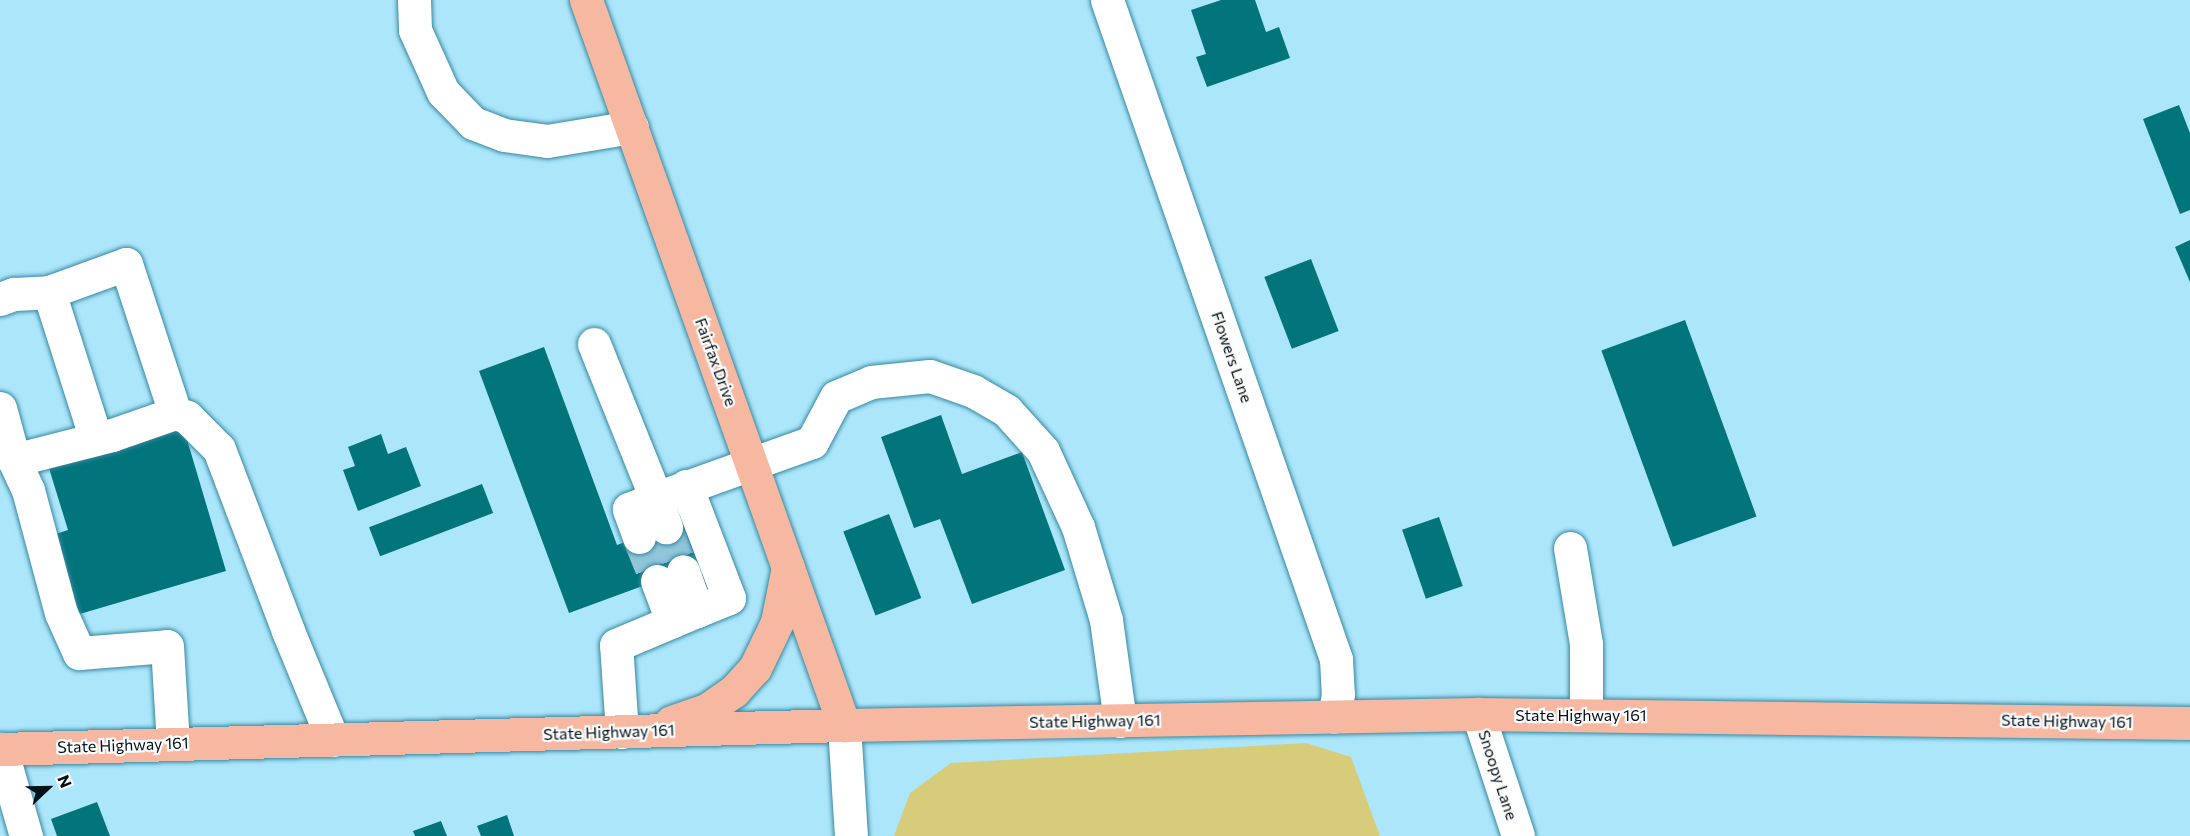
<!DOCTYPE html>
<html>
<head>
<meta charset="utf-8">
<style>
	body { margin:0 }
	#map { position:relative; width:2190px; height:836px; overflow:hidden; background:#ace6fb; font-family:Commissioner,sans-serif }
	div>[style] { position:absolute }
	.green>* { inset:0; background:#d7cc79 }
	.building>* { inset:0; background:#02747b; transform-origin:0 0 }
	.minor-tunnel>* { height:33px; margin-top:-16.5px; transform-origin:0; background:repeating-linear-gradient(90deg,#92c6d9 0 33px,transparent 0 49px) }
	.roads { filter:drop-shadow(0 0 2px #3689a2) drop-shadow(0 0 2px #3689a2) }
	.minor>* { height:33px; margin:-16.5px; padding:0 16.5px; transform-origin:16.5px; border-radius:16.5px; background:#fff }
	.major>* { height:33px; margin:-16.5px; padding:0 16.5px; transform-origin:16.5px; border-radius:16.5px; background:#f6b8a0 }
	span { translate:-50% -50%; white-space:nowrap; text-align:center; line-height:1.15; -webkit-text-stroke:4.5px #fcfcfc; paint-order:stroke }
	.street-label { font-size:16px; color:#001118 }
	.north { position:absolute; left:18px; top:758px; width:60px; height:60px; -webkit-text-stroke:4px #fcfcfc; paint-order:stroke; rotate:68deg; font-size:16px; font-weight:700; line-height:24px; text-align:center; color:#001118 }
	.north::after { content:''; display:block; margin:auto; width:21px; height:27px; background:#001118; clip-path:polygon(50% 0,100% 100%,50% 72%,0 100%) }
</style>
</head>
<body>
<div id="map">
	<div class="green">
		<div style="clip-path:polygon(1306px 743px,1351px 757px,1380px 836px,894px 836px,910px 793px,951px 763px)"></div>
	</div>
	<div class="building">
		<div style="clip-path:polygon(1221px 0,1255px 0,1266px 32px,1279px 27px,1290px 58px,1207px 87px,1196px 57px,1206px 54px,1191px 10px)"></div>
		<div style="clip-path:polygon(2179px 105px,2190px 133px,2190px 210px,2180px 214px,2143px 119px)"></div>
		<div style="clip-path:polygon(2190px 240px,2190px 282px,2175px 247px)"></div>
		<div style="left:1311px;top:259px;width:77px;height:50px;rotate:69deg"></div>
		<div style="left:1685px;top:320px;width:209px;height:89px;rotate:70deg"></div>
		<div style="clip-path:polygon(544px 347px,617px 545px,692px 517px,708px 562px,569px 613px,479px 371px)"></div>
		<div style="clip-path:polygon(941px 415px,962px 474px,1022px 452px,1065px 570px,972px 604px,940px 519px,914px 528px,881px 437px)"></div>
		<div style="clip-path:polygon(183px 426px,226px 571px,73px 616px,50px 536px,68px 530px,48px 465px)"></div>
		<div style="clip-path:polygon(381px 434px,388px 454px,406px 447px,421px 486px,358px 511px,343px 470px,355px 466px,348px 447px)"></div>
		<div style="left:482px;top:484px;width:31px;height:121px;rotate:69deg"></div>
		<div style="left:889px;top:514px;width:90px;height:49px;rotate:69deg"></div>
		<div style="left:1439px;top:517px;width:73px;height:39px;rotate:71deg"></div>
		<div style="clip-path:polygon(97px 802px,110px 836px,57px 836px,51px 819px)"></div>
		<div style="clip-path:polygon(507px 815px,514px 836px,481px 836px,477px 826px)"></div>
		<div style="clip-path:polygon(441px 821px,447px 836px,415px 836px,413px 831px)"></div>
	</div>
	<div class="minor-tunnel">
		<div style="left:666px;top:527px;width:47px;rotate:68.9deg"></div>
		<div style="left:639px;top:537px;width:48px;rotate:67.8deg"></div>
	</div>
	<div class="roads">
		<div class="minor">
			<div style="left:414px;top:0;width:30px;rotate:88deg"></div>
			<div style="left:415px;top:30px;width:68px;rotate:65.7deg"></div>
			<div style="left:443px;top:92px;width:43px;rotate:45.9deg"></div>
			<div style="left:473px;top:123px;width:33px;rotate:21deg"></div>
			<div style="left:504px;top:135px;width:43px;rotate:7.9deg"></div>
			<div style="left:547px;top:141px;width:86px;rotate:-9.4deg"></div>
			<div style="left:1107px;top:0;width:698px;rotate:70.84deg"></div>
			<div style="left:1336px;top:659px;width:35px;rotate:87deg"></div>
			<div style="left:1338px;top:694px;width:23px;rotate:100deg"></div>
			<div style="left:49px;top:292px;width:154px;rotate:72.3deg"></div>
			<div style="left:0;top:299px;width:15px;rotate:-20deg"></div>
			<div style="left:14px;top:294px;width:35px;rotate:-3deg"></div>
			<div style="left:49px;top:292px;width:82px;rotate:-20deg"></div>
			<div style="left:126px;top:264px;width:157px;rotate:71.8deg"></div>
			<div style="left:594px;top:344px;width:166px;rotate:68.1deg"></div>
			<div style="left:656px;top:498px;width:166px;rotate:-19.7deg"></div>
			<div style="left:812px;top:442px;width:51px;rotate:-61.9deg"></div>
			<div style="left:836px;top:397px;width:38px;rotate:-23deg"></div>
			<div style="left:871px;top:382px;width:59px;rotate:-5.8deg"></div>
			<div style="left:930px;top:376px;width:46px;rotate:19.2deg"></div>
			<div style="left:973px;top:391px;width:39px;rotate:30deg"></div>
			<div style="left:1007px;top:411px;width:54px;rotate:48deg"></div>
			<div style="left:1043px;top:451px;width:84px;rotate:65.3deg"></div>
			<div style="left:1078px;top:527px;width:97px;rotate:73.2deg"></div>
			<div style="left:1106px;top:620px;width:102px;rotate:82.1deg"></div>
			<div style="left:0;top:408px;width:54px;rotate:74.9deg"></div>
			<div style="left:14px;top:460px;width:33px;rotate:65deg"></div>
			<div style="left:28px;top:490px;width:127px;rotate:75deg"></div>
			<div style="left:61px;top:613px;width:44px;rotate:65.8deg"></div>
			<div style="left:79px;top:653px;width:88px;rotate:-4.5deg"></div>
			<div style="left:167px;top:646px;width:98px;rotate:86.5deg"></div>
			<div style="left:14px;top:460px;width:101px;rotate:-14.3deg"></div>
			<div style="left:112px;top:435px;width:67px;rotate:-19.2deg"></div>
			<div style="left:175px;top:413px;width:13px;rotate:18deg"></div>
			<div style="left:187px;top:417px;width:45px;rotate:45deg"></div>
			<div style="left:219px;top:449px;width:195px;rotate:69.2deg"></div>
			<div style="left:288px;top:631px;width:118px;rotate:67.6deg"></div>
			<div style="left:686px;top:486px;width:120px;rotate:69deg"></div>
			<div style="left:729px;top:598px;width:35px;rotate:158deg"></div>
			<div style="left:639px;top:537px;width:30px;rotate:-110deg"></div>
			<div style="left:629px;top:509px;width:29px;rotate:-22deg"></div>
			<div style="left:656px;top:498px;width:31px;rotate:71deg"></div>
			<div style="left:1570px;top:548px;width:97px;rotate:80.5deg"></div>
			<div style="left:1586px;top:644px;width:70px;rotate:90deg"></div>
			<div style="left:657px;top:581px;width:43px;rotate:69.4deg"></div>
			<div style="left:1478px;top:714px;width:128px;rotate:71.8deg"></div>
			<div style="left:844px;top:725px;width:111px;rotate:86.4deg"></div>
			<div style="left:622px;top:732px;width:87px;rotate:-93.9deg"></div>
			<div style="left:616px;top:645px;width:88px;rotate:-22.8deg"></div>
			<div style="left:697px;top:611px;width:42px;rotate:-109.3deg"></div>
			<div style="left:1px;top:749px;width:91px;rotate:74deg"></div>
		</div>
		<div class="major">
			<div style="left:586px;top:0;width:770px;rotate:70.41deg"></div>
			<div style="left:671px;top:722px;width:39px;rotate:-19deg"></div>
			<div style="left:708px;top:709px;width:32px;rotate:-35deg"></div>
			<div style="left:734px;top:691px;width:31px;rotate:-48deg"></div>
			<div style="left:755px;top:668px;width:51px;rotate:-64.4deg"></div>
			<div style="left:777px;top:622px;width:56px;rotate:-78.7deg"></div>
			<div style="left:0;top:749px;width:844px;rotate:-1.63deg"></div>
			<div style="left:844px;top:725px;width:634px;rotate:-0.99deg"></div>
			<div style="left:1478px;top:714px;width:712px;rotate:0.72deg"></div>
		</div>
	</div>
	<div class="street-label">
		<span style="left:1232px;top:357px;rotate:71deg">Flowers Lane</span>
		<span style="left:716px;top:362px;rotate:70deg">Fairfax Drive</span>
		<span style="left:1581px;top:715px">State Highway 161</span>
		<span style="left:1095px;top:721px;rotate:-1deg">State Highway 161</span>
		<span style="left:2067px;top:721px;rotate:1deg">State Highway 161</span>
		<span style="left:609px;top:732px;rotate:-2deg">State Highway 161</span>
		<span style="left:123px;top:745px;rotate:-2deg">State Highway 161</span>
		<span style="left:1498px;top:775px;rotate:72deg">Snoopy Lane</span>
	</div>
	<div class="north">N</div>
</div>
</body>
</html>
